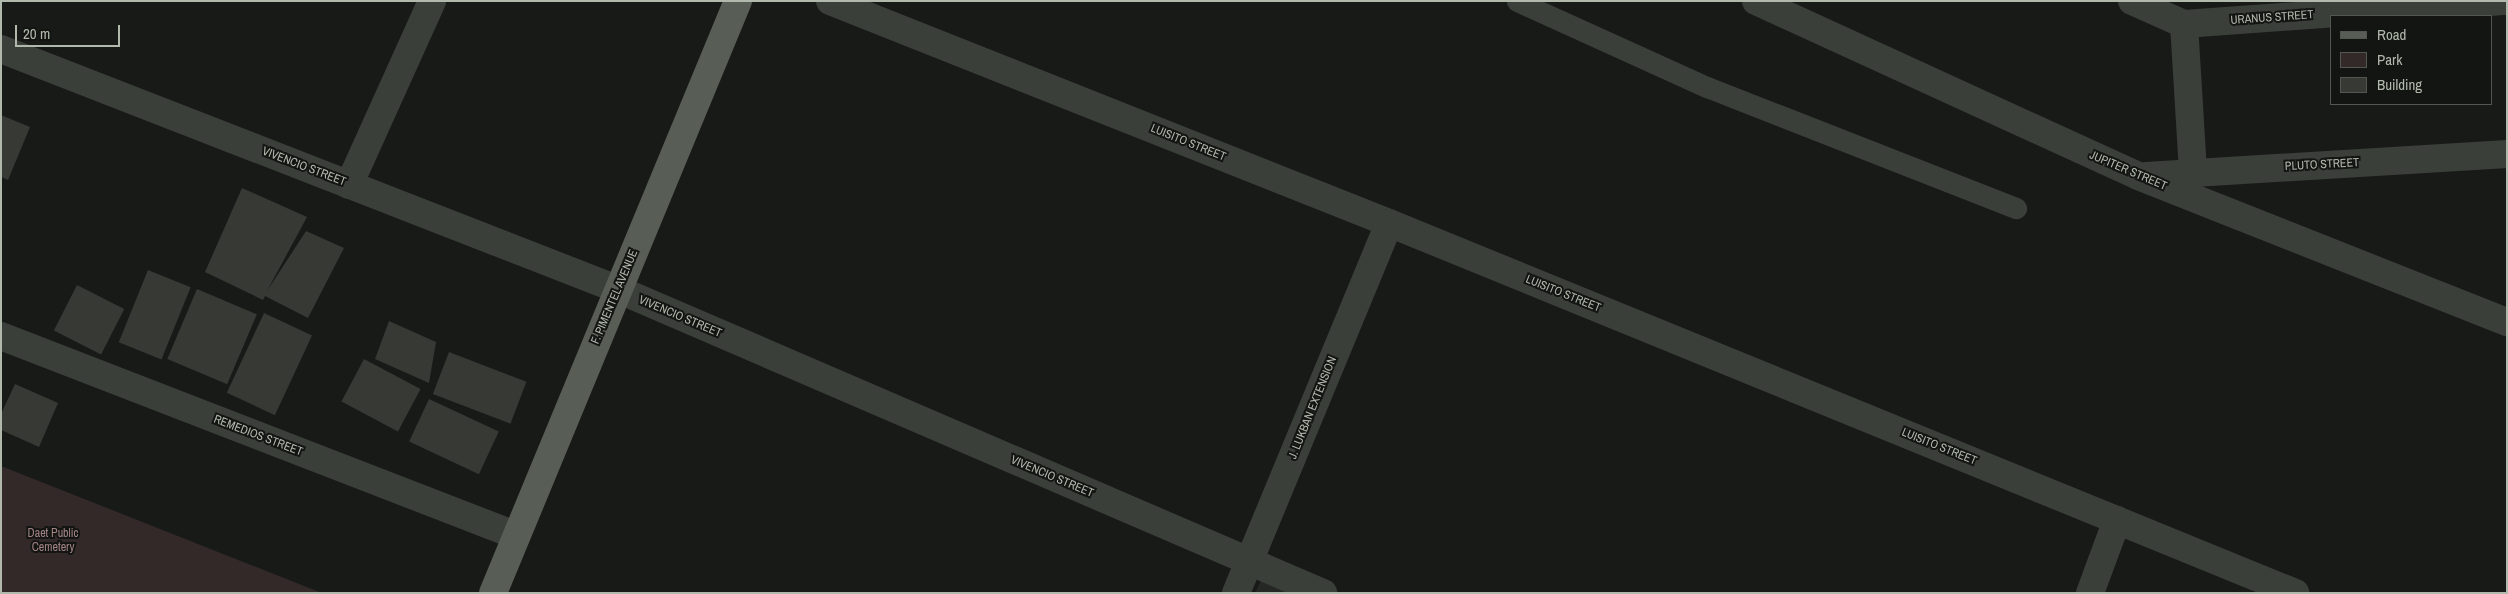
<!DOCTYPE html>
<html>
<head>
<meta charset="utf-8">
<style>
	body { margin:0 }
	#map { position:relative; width:2508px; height:594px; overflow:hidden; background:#181a18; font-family:"Archivo Narrow",sans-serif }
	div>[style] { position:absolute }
	.built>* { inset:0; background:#252724 }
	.green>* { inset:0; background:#322928 }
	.building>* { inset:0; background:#373935; transform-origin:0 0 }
	.service>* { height:21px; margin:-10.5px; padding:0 10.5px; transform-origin:10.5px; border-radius:10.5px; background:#3b3f3a }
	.minor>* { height:28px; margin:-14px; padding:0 14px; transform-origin:14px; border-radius:14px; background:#3b3f3a }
	.primary>* { height:28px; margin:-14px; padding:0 14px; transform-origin:14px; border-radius:14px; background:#585e56 }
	span { translate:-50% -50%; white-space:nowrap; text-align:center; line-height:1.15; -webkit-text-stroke:4px #131513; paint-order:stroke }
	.street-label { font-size:12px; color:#b0b9ab }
	.park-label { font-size:12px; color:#a38484 }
	.frame { position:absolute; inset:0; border:2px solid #b0b9ab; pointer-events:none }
	.legend { position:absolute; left:2330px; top:15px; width:162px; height:90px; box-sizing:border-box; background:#131513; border:1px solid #525750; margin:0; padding:6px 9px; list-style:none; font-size:15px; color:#b0b9ab }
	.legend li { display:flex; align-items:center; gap:10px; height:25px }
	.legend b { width:25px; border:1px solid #525750 }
	.scale { position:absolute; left:15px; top:25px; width:105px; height:22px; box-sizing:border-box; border:2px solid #b0b9ab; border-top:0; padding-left:6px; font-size:15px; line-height:18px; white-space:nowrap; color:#b0b9ab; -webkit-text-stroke:4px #131513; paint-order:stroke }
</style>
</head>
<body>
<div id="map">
	<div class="built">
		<div style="clip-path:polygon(1263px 576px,1303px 593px,1255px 593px)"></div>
	</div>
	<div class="green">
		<div style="clip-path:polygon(1px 466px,322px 593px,1px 593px)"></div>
	</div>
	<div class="building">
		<div style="clip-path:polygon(1px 115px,30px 127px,8px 180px,1px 177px)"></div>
		<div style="clip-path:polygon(242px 188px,307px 217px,267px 291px,306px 231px,344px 248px,308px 318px,265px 296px,263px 300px,205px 272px)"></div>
		<div style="left:148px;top:270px;width:46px;height:78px;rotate:22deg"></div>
		<div style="left:77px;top:285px;width:53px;height:51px;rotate:27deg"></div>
		<div style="left:197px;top:289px;width:65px;height:76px;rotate:23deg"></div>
		<div style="left:264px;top:313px;width:53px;height:88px;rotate:25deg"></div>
		<div style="clip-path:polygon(389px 321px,436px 342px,429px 383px,375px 359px)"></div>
		<div style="left:449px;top:352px;width:83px;height:45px;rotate:21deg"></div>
		<div style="left:364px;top:359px;width:64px;height:48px;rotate:28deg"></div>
		<div style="clip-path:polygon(15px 384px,58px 403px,39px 447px,1px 430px,1px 414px)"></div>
		<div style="left:429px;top:399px;width:77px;height:47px;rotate:25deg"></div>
	</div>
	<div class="service">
		<div style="left:1517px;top:1px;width:209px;rotate:24.4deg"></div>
		<div style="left:1707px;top:87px;width:332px;rotate:21.4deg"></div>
	</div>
	<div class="minor">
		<div style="left:830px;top:1px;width:601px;rotate:21.66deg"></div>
		<div style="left:1389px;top:223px;width:979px;rotate:22.21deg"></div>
		<div style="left:1756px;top:1px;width:420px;rotate:24.6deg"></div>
		<div style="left:2138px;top:176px;width:397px;rotate:21.6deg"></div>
		<div style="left:2132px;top:1px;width:57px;rotate:23.9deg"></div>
		<div style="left:2184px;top:24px;width:323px;rotate:-4.1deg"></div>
		<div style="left:2184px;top:24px;width:149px;rotate:86.5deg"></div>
		<div style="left:1px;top:49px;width:661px;rotate:21.29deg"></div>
		<div style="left:617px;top:289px;width:769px;rotate:23.3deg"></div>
		<div style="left:2146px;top:176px;width:362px;rotate:-3.5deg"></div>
		<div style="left:349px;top:185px;width:202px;rotate:-65.7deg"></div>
		<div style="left:1px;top:336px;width:551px;rotate:21.16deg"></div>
		<div style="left:1236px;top:593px;width:400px;rotate:-67.5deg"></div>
		<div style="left:2090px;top:593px;width:78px;rotate:-69.7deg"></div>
	</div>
	<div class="primary">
		<div style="left:493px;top:593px;width:641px;rotate:-67.52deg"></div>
	</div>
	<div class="street-label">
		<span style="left:2272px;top:18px;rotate:-4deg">URANUS STREET</span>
		<span style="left:1188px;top:143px;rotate:22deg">LUISITO STREET</span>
		<span style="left:2322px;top:165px;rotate:-3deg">PLUTO STREET</span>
		<span style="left:304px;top:167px;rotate:21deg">VIVENCIO STREET</span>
		<span style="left:2128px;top:171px;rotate:23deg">JUPITER STREET</span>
		<span style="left:1563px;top:294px;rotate:22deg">LUISITO STREET</span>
		<span style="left:615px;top:297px;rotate:-67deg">F. PIMENTEL AVENUE</span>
		<span style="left:680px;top:317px;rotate:23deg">VIVENCIO STREET</span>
		<span style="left:1313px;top:408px;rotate:-68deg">J. LUKBAN EXTENSION</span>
		<span style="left:258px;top:436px;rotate:21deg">REMEDIOS STREET</span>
		<span style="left:1939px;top:447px;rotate:22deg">LUISITO STREET</span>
		<span style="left:1052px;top:477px;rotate:23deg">VIVENCIO STREET</span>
	</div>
	<div class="park-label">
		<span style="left:53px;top:541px">Daet Public<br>Cemetery</span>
	</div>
	<div class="frame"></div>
	<ul class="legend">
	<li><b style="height:6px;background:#585e56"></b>Road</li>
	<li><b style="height:14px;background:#322928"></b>Park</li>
	<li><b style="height:14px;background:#373935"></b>Building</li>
	</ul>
	<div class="scale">20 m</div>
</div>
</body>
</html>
